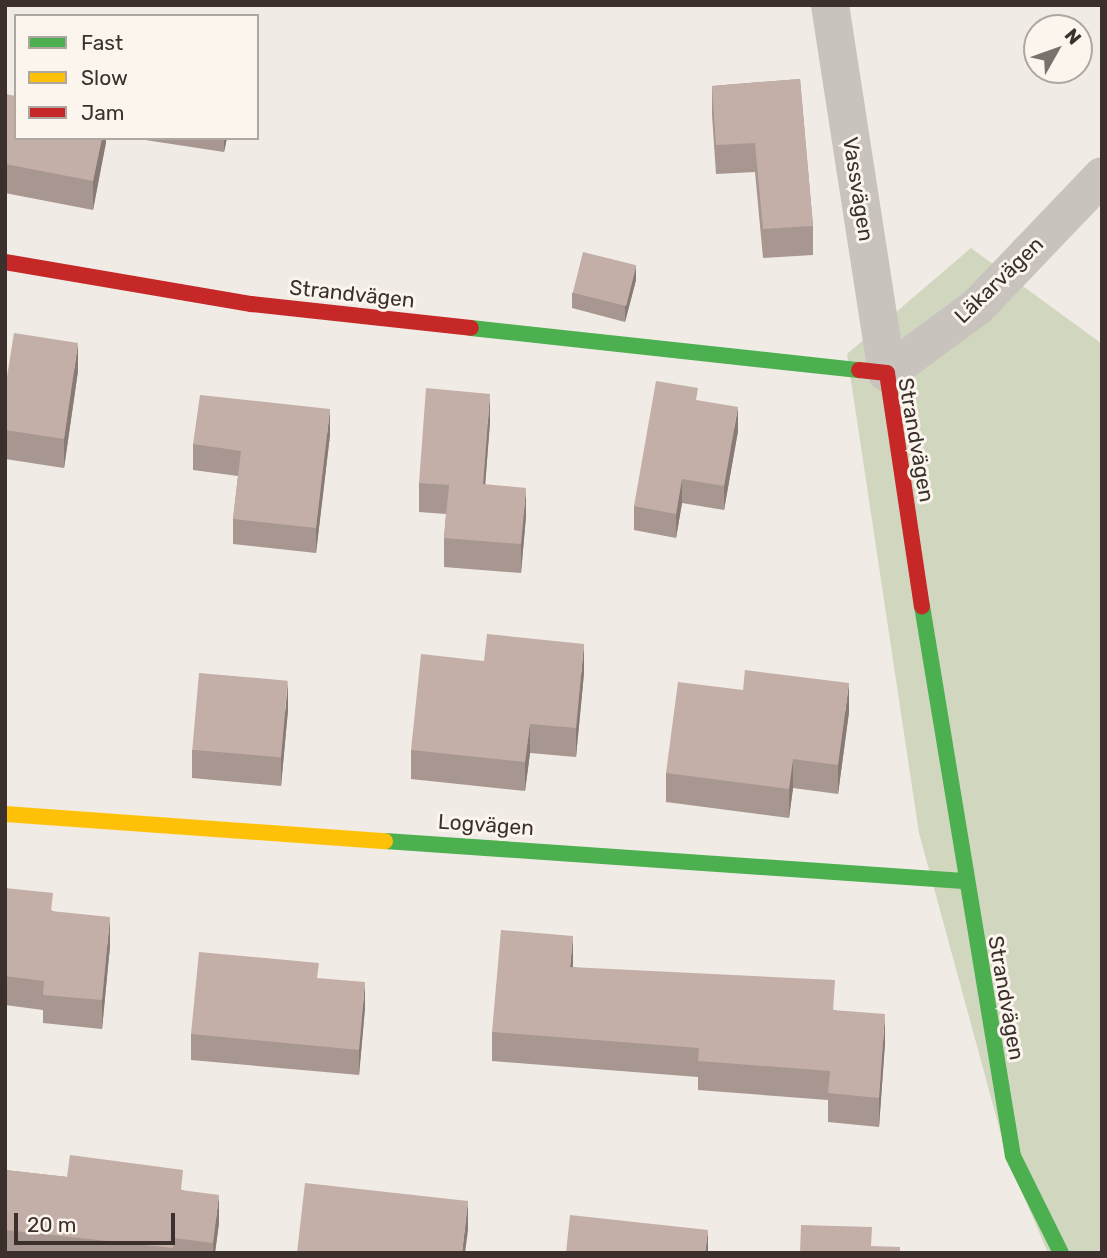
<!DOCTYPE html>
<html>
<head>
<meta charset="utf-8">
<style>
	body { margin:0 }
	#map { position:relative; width:1107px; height:1258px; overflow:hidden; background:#f0ebe5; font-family:Rubik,sans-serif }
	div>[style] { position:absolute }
	.green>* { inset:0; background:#d1d6bf }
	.street>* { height:38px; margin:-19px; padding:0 19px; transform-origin:19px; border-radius:19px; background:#c9c3be }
	.fast>* { height:16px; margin:-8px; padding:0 8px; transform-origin:8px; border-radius:8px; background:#4caf50 }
	.slow>* { height:16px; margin:-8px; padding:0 8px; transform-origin:8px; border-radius:8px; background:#ffc107 }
	.jam>* { height:16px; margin:-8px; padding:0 8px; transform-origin:8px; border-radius:8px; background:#c62828 }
	.wall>* { inset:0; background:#a89690 }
	.shaded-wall>* { inset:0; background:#887a75 }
	.building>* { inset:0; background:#c3afa7; transform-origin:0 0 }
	span { translate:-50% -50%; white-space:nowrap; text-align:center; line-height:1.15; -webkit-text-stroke:6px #fbf5ee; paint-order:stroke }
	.street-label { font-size:21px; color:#3b302b }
	.frame { position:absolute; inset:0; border:7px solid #3b302b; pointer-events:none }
	.legend { position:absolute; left:14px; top:14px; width:245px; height:126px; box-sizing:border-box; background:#fbf5ee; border:2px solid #aea6a0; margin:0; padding:9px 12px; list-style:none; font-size:21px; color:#3b302b }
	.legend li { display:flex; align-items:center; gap:14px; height:35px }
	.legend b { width:35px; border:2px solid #aea6a0 }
	.north { position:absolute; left:1023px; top:14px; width:70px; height:70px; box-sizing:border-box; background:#fbf5ee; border:2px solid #aea6a0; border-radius:50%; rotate:50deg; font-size:19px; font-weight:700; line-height:28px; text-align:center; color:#3b302b }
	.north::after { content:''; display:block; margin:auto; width:24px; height:32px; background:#7a716c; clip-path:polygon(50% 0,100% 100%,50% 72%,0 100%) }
	.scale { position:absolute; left:14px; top:1213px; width:161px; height:32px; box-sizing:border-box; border:4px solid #3b302b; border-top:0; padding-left:9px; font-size:21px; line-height:24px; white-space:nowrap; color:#3b302b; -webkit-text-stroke:5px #fbf5ee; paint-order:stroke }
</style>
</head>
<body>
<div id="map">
	<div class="green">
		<div style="clip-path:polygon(971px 248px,1102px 344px,1102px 1253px,1048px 1253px,1008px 1160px,919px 833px,847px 354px)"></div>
	</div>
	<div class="street">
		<div style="left:830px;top:5px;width:372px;rotate:81.2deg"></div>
		<div style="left:887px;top:373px;width:112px;rotate:-36.3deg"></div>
		<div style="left:977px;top:307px;width:181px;rotate:-46.3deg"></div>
	</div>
	<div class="fast">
		<div style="left:471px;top:328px;width:390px;rotate:6.2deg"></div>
		<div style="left:922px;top:606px;width:557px;rotate:80.61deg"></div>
		<div style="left:1013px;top:1156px;width:108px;rotate:63.7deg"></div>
		<div style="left:385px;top:841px;width:580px;rotate:3.95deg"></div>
	</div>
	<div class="slow">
		<div style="left:5px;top:814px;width:381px;rotate:4.1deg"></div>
	</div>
	<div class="jam">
		<div style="left:5px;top:262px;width:250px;rotate:9.7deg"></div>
		<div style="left:251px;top:304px;width:221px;rotate:6.2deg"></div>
		<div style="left:859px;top:370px;width:28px;rotate:6deg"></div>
		<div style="left:887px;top:373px;width:236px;rotate:81.5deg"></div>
	</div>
	<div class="wall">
		<div style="clip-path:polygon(800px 79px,813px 226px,813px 255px,763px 258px,755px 172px,716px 174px,712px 115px,712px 86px)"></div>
		<div style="clip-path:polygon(5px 94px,106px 138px,93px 210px,5px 193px)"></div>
		<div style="clip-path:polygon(132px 138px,227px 138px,224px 152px)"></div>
		<div style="clip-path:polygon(636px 280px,625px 322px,572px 308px,572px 293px)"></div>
		<div style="clip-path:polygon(78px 371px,64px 468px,5px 459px,5px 389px)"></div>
		<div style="clip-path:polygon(698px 401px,738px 431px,724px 510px,682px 503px,676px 538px,634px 530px,634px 506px)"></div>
		<div style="clip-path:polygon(490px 422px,485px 485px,526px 516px,521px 573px,444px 567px,444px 538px,446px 514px,419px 512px,419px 483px)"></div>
		<div style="clip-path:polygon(330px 435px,316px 553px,233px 544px,233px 519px,238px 476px,193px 470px,193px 444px)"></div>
		<div style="clip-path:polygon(584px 673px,576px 757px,530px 753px,525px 791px,411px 779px,411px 750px)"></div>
		<div style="clip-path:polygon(288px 710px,281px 786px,192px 778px,192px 750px)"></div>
		<div style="clip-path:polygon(849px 712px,838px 794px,793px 788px,789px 818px,666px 802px,666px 773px)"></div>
		<div style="clip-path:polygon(5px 888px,53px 911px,110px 946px,102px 1029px,43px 1023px,43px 1010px,5px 1005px)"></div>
		<div style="clip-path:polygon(573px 967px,835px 1010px,885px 1043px,879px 1127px,828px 1122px,828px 1100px,698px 1090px,698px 1077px,492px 1061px,492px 1032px)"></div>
		<div style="clip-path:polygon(319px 979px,365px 1008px,359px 1075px,191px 1060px,191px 1034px)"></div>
		<div style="clip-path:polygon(5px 1170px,183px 1190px,219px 1223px,215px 1253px,5px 1253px)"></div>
	</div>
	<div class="shaded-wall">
		<div style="clip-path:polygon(102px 138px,106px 138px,106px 143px,93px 210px,93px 181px)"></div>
		<div style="clip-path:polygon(224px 138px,227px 138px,224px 152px)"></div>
		<div style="clip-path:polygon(636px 265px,636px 280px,625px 322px,625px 306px)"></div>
		<div style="clip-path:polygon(78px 343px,78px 371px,64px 468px,64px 439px)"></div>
		<div style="clip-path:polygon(490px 394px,490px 422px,483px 513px,483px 484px)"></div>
		<div style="clip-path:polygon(738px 407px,738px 431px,724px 510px,724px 486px)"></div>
		<div style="clip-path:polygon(330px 409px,330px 435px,316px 553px,316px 528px)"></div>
		<div style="clip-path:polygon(682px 479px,682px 503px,676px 538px,676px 514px)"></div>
		<div style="clip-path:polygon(526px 488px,526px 516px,521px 573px,521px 544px)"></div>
		<div style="clip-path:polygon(584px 644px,584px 673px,576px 757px,576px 728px)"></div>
		<div style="clip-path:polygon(288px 681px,288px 710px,281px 786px,281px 757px)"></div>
		<div style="clip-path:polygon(849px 683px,849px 712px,838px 794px,838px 765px)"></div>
		<div style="clip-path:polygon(530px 724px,530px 753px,525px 791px,525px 762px)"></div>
		<div style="clip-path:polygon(793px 759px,793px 788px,789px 818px,789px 789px)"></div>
		<div style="clip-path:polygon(110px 917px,110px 946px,102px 1029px,102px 1000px)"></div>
		<div style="clip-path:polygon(573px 936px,573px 965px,570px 996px,570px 967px)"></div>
		<div style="clip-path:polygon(365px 982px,365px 1008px,359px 1075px,359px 1050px)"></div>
		<div style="clip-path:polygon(885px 1014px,885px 1043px,879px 1127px,879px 1098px)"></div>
		<div style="clip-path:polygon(219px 1195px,219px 1223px,215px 1253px,213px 1253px,213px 1243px)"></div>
		<div style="clip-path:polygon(468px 1201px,468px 1230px,465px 1253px,462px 1253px)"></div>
		<div style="clip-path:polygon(708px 1230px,708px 1253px,705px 1253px)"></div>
	</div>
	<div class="building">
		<div style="clip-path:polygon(800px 79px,813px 226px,763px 229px,755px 143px,716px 145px,712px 86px)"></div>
		<div style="clip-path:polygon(5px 94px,16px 96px,16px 138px,102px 138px,93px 181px,5px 164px)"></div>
		<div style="left:583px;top:252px;width:55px;height:42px;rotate:14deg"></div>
		<div style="clip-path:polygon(14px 333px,78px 343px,64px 439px,5px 430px,5px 389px)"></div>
		<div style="clip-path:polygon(656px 381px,698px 388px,696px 400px,738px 407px,724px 486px,682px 479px,676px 514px,634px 506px)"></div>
		<div style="clip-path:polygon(426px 388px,490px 394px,483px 484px,526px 488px,521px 544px,444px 538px,449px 485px,419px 483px)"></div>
		<div style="clip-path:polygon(200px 395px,330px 409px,316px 528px,233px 519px,241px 451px,193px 444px)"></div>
		<div style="clip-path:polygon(487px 634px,584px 644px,576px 728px,530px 724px,525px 762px,411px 750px,421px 654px,484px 661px)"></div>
		<div style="clip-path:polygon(745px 670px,849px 683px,838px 765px,793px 759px,789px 789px,666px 773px,678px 682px,743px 690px)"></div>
		<div style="left:199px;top:673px;width:89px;height:77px;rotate:5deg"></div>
		<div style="clip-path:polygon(5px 888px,53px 893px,51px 911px,110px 917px,102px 1000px,43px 995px,44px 981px,5px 976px)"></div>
		<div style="clip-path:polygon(501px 930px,573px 936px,570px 967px,835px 980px,833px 1010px,885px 1014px,879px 1098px,828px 1093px,830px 1071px,698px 1061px,699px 1048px,492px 1032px)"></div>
		<div style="clip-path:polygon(199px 952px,319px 963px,317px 978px,365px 982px,359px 1050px,191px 1034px)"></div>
		<div style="clip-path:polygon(70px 1155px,183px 1170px,181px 1190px,219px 1195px,213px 1243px,174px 1238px,173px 1248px,5px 1230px,5px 1170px,67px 1177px)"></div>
		<div style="clip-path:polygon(305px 1183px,468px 1201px,462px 1253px,297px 1253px)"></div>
		<div style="clip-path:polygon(570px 1215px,708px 1230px,705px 1253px,566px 1253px)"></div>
		<div style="clip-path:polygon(801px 1225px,872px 1227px,871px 1246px,900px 1247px,900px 1253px,800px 1253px)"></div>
	</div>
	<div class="street-label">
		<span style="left:858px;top:189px;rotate:81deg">Vassvägen</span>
		<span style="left:999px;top:280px;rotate:-44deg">Läkarvägen</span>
		<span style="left:352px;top:294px;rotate:6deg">Strandvägen</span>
		<span style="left:916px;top:440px;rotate:80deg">Strandvägen</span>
		<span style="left:486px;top:825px;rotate:4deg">Logvägen</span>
		<span style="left:1006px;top:998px;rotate:80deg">Strandvägen</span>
	</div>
	<div class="frame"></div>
	<ul class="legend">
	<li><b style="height:9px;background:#4caf50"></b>Fast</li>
	<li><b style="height:9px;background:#ffc107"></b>Slow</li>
	<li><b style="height:9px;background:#c62828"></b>Jam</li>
	</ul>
	<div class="north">N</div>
	<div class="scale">20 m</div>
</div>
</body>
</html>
